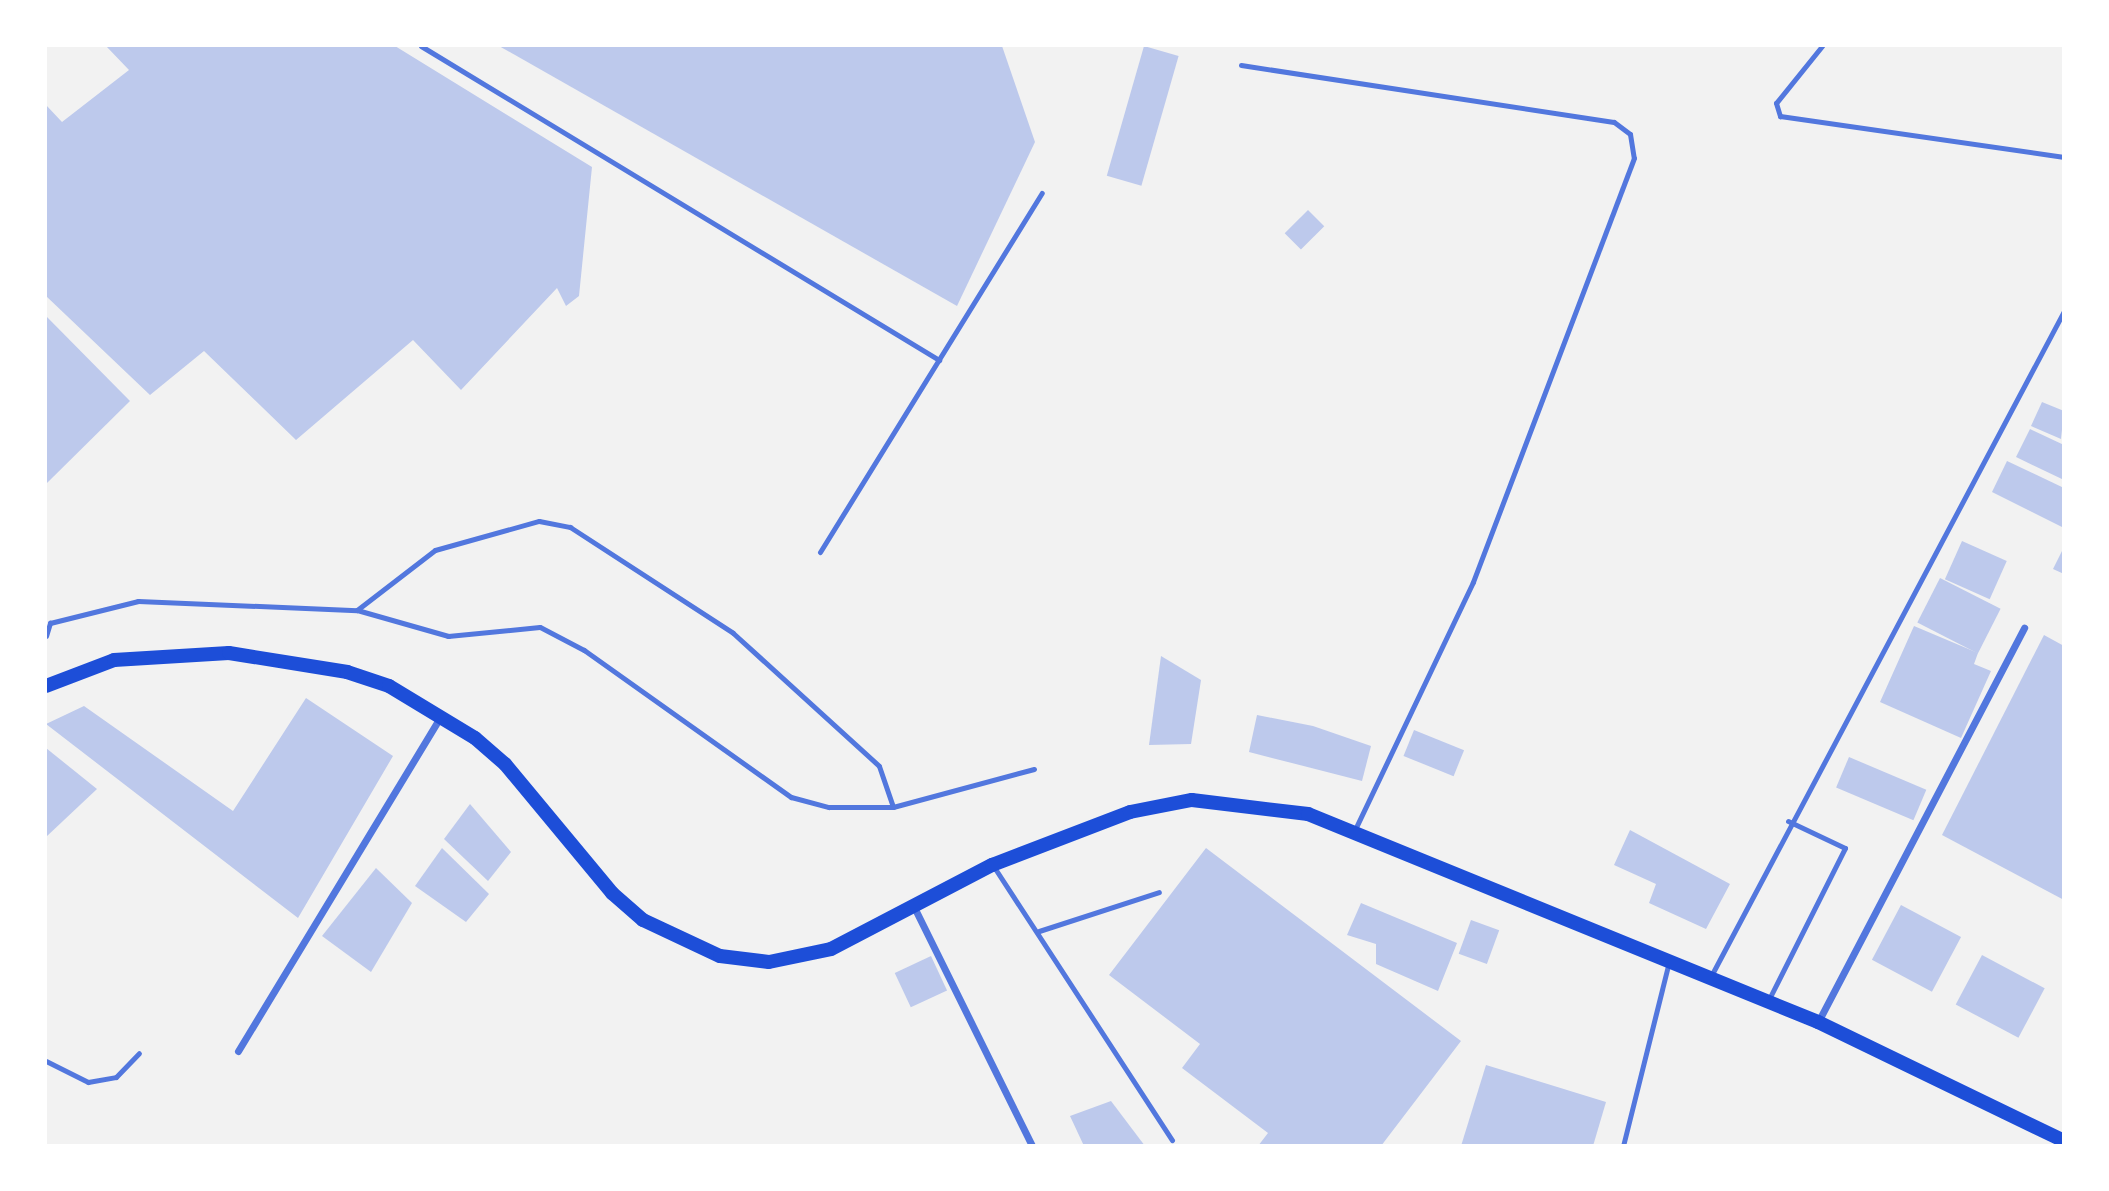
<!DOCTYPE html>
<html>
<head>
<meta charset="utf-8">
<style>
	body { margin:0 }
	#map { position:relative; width:2109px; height:1191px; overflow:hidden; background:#f2f2f2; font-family:Ubuntu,sans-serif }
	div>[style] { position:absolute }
	.building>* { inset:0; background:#bdc9ec; transform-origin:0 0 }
	.service>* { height:5px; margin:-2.5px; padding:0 2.5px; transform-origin:2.5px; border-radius:2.5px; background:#5277de }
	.minor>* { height:7px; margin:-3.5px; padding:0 3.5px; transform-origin:3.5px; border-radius:3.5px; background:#5277de }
	.secondary>* { height:14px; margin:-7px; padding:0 7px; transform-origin:7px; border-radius:7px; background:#1d4ed8 }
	span { translate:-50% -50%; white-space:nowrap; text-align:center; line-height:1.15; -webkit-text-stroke:7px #fff; paint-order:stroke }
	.frame { position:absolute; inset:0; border:47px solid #fff; pointer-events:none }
</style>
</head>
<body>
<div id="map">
	<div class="building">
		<div style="clip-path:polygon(106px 46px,395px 46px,592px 167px,579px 296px,566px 306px,557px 288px,461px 390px,413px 340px,296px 440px,204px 351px,150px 395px,46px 296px,46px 105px,62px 122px,129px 70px)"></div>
		<div style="clip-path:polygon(499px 46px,1002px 46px,1035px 142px,957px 306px)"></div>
		<div style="left:1144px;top:46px;width:36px;height:135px;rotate:16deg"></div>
		<div style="left:1308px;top:210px;width:23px;height:33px;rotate:45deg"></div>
		<div style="clip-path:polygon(46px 316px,130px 401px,46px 484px)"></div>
		<div style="clip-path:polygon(2042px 402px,2064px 411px,2061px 439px,2031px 426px)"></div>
		<div style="clip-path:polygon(2030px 429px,2064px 445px,2064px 480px,2016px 457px)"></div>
		<div style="clip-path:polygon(2007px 461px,2064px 488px,2064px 528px,1992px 492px)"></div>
		<div style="left:1962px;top:541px;width:49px;height:42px;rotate:24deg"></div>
		<div style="clip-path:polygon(2064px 547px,2064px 574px,2053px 569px)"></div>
		<div style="left:1940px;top:578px;width:68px;height:50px;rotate:27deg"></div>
		<div style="clip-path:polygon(1914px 626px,1978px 653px,1974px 664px,1991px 671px,1961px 738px,1880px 702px)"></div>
		<div style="clip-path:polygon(2044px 635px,2064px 646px,2064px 900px,1942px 835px)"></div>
		<div style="clip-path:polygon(1161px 656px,1201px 680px,1191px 744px,1149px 745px)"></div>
		<div style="clip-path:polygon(306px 698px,393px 756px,298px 918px,46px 724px,84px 706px,233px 811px)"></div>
		<div style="clip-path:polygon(1257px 715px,1313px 726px,1371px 746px,1362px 781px,1249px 752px)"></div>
		<div style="left:1414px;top:730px;width:54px;height:28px;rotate:22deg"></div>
		<div style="clip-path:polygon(46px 748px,97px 789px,46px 837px)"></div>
		<div style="left:1849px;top:757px;width:84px;height:33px;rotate:23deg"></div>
		<div style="clip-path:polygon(470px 804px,511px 852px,488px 881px,444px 839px)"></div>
		<div style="clip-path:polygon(1630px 830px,1730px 884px,1706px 929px,1649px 903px,1656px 884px,1614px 865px)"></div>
		<div style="clip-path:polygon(442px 848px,489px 894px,466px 922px,415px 886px)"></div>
		<div style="clip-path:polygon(1206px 848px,1461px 1041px,1381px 1146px,1258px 1146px,1268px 1133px,1182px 1068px,1200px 1044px,1109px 975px)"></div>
		<div style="clip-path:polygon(376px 868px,412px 903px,371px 972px,322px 936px)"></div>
		<div style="clip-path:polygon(1361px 903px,1457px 943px,1438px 991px,1376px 964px,1376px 944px,1347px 935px)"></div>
		<div style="left:1901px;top:905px;width:68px;height:62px;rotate:28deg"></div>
		<div style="left:1471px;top:920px;width:30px;height:36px;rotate:20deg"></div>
		<div style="left:1982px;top:955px;width:71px;height:56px;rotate:28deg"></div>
		<div style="left:931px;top:956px;width:38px;height:40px;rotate:65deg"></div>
		<div style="clip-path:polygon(1486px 1065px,1606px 1102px,1593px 1146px,1461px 1146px)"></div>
		<div style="clip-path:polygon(1111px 1101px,1145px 1146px,1084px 1146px,1070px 1116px)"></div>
	</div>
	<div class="service">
		<div style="left:421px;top:46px;width:606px;rotate:31.22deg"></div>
		<div style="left:1822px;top:46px;width:73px;rotate:128.9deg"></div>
		<div style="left:1776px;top:103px;width:14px;rotate:73deg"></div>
		<div style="left:1780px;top:116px;width:287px;rotate:8.2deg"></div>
		<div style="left:1241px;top:65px;width:377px;rotate:8.7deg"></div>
		<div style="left:1614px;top:122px;width:20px;rotate:37deg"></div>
		<div style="left:1630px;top:134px;width:24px;rotate:81deg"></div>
		<div style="left:1634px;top:158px;width:454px;rotate:110.8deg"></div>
		<div style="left:1473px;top:582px;width:276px;rotate:115.5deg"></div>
		<div style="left:820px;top:552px;width:422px;rotate:-58.3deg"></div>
		<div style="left:357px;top:610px;width:98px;rotate:-37.6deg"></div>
		<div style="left:435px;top:550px;width:108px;rotate:-15.6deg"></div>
		<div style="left:539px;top:521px;width:32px;rotate:11deg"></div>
		<div style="left:570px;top:527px;width:194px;rotate:33deg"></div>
		<div style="left:733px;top:633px;width:197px;rotate:42.3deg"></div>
		<div style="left:879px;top:766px;width:43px;rotate:71.1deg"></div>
		<div style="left:46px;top:636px;width:14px;rotate:-73deg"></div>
		<div style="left:50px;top:623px;width:91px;rotate:-14deg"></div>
		<div style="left:138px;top:601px;width:219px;rotate:2.4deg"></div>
		<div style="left:357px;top:610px;width:95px;rotate:15.9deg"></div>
		<div style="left:448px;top:636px;width:92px;rotate:-5.6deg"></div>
		<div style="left:540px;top:627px;width:50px;rotate:27.6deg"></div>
		<div style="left:584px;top:650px;width:254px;rotate:35.4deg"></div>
		<div style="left:791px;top:797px;width:39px;rotate:15deg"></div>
		<div style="left:829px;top:807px;width:64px"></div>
		<div style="left:893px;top:807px;width:146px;rotate:-15.1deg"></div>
		<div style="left:994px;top:867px;width:326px;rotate:56.9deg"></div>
		<div style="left:1039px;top:931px;width:126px;rotate:-18deg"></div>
		<div style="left:1711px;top:976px;width:753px;rotate:-62.04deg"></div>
		<div style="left:1769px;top:999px;width:169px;rotate:-63.3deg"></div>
		<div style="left:1845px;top:848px;width:63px;rotate:-154.7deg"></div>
		<div style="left:46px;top:1061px;width:47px;rotate:26.6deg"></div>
		<div style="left:88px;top:1082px;width:28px;rotate:-10deg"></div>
		<div style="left:116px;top:1077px;width:33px;rotate:-46deg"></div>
		<div style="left:1623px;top:1146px;width:190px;rotate:-76deg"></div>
	</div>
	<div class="minor">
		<div style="left:915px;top:909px;width:264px;rotate:63.7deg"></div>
		<div style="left:1818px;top:1022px;width:445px;rotate:-62.4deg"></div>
		<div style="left:238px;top:1051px;width:390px;rotate:-58.8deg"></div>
	</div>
	<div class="secondary">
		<div style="left:46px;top:686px;width:73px;rotate:-20.9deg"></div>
		<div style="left:114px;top:660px;width:115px;rotate:-3.5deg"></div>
		<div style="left:229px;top:653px;width:120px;rotate:9.1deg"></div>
		<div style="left:347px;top:672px;width:44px;rotate:18.4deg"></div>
		<div style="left:389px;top:686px;width:100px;rotate:31.2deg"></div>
		<div style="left:475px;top:738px;width:40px;rotate:41deg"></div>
		<div style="left:505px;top:764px;width:168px;rotate:50.3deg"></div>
		<div style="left:612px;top:893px;width:41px;rotate:41.1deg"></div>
		<div style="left:643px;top:920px;width:85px;rotate:25.1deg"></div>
		<div style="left:720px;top:956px;width:49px;rotate:7deg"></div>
		<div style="left:769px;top:962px;width:63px;rotate:-11.8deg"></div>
		<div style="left:831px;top:949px;width:182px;rotate:-27.6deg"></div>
		<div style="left:992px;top:865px;width:148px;rotate:-21deg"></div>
		<div style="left:1130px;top:812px;width:63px;rotate:-11deg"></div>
		<div style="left:1192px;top:800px;width:117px;rotate:6.9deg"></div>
		<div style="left:1308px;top:814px;width:551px;rotate:22.19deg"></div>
		<div style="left:1818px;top:1022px;width:273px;rotate:25.8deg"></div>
	</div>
	<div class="frame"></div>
</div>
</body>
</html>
